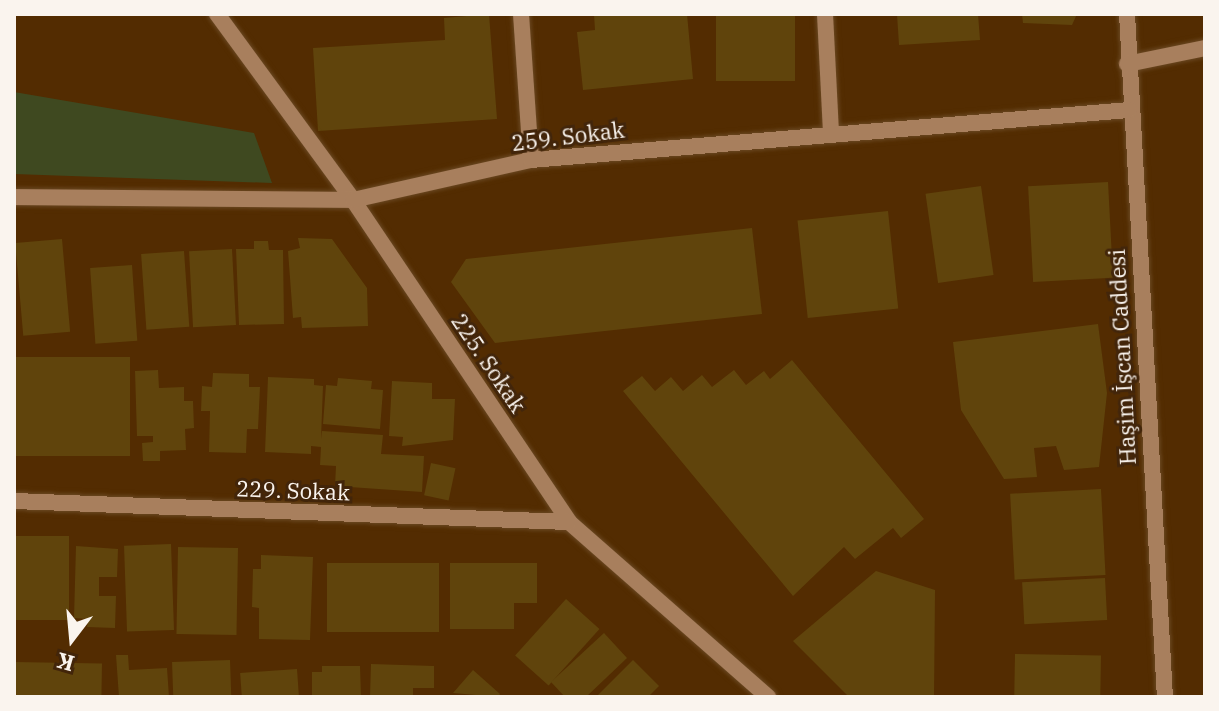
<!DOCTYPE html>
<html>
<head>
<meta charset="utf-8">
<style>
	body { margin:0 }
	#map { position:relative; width:1219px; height:711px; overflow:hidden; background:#532c01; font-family:"IBM Plex Serif",serif }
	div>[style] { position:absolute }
	.green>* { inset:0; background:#3f4920 }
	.building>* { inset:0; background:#60440c; transform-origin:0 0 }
	.roads { filter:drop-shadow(0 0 2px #6a4822) drop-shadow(0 0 2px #6a4822) }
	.minor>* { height:16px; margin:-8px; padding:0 8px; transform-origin:8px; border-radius:8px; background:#a87f5d }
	span { translate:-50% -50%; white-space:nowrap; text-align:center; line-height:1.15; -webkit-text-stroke:6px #42250a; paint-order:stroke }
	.street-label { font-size:22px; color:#faf4ee }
	.frame { position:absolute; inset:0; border:16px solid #faf4ee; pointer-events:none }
	.north { position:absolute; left:32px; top:599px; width:80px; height:80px; -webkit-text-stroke:6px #42250a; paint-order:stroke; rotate:196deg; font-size:22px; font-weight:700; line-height:32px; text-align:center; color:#faf4ee }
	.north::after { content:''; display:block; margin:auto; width:28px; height:36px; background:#faf4ee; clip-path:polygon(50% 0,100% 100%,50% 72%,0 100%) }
</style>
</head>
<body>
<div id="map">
	<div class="green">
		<div style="clip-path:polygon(14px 92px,254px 133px,272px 183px,14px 174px)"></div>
	</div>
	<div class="building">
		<div style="clip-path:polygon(489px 14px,497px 119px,318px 131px,313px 48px,445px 40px,444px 18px)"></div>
		<div style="clip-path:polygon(594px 14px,687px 14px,693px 79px,583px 90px,577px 32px,595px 30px)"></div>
		<div style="left:716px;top:14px;width:79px;height:67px"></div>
		<div style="clip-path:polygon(897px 14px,978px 14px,980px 40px,899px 45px)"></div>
		<div style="clip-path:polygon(1022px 14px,1077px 14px,1072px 25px,1023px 23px)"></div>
		<div style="left:1108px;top:182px;width:96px;height:80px;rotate:87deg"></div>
		<div style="left:981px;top:186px;width:90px;height:56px;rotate:82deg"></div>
		<div style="left:888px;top:211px;width:98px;height:91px;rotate:84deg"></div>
		<div style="clip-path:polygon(752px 228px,762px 314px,495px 343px,451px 282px,466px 259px)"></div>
		<div style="clip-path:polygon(298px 238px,332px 239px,367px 288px,368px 326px,302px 328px,301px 317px,293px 318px,288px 251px,300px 248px)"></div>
		<div style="left:62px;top:239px;width:93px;height:47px;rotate:85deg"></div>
		<div style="clip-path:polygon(254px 241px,268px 241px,269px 250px,283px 250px,284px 324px,239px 325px,236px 249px,254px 249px)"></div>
		<div style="left:232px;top:249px;width:76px;height:43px;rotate:87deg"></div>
		<div style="left:184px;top:251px;width:76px;height:43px;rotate:86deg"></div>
		<div style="left:132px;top:265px;width:76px;height:42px;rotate:86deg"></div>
		<div style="clip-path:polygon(1098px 324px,1107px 393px,1099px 467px,1064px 470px,1056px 446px,1034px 448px,1037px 477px,1004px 479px,961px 410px,953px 342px)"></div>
		<div style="left:14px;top:357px;width:116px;height:99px"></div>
		<div style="clip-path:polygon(792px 360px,924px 519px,901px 538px,893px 528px,855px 559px,844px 547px,793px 596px,623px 391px,642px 376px,655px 391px,671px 377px,683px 391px,702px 375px,712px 387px,734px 370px,746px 385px,764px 371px,770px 379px)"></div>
		<div style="clip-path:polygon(158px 370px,159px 388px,184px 387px,184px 401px,193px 401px,194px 428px,185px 429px,186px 450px,160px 451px,160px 461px,143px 461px,142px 443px,153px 442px,153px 436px,137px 436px,135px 371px)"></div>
		<div style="clip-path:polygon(213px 373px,249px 374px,249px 387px,260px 387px,258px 429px,247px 429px,246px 453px,209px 452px,210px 411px,201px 411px,202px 386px,212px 387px)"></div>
		<div style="clip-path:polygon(268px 377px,314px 379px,314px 385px,323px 386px,321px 439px,322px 431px,383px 435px,381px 454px,424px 456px,422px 492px,335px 486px,336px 466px,320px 465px,321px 447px,311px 446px,311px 454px,265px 452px)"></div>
		<div style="clip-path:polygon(338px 378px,372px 381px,371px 389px,383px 390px,380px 429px,323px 424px,326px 385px,337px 386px)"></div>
		<div style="clip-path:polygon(392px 381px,432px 383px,432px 399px,455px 399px,453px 440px,402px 446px,403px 437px,389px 436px)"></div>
		<div style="left:431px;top:463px;width:25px;height:33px;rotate:12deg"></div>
		<div style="left:1101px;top:489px;width:86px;height:91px;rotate:87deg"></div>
		<div style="left:14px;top:536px;width:55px;height:84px"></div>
		<div style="left:171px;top:544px;width:86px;height:47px;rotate:88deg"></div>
		<div style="clip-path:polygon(76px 546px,118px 549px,117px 577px,99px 577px,99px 596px,116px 596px,115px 628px,87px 627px,88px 619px,74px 618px)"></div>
		<div style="left:178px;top:547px;width:60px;height:87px;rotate:1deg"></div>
		<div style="clip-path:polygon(261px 555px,313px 557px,310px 640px,259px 639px,259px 608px,252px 607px,253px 569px,261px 569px)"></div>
		<div style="left:327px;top:563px;width:112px;height:69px"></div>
		<div style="clip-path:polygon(450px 563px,537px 563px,537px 603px,514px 603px,514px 629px,450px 629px)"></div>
		<div style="clip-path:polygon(876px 571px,935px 590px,934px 697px,849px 697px,793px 641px)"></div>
		<div style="left:1105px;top:578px;width:42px;height:83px;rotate:87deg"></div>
		<div style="left:566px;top:599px;width:45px;height:76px;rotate:42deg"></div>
		<div style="clip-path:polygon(604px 633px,627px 658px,586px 697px,565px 697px,551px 682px)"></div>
		<div style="left:1015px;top:654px;width:86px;height:43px;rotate:1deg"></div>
		<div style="clip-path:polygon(116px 655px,128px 655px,129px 670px,167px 668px,169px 697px,119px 697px)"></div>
		<div style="left:230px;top:660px;width:37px;height:58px;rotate:88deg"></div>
		<div style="clip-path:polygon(633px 660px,659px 686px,648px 697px,596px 697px)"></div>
		<div style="left:14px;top:662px;width:88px;height:35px;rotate:1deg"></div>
		<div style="clip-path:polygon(371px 664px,434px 666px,434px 688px,413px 688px,413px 697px,370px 697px)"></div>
		<div style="clip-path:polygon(322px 666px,360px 666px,361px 697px,312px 697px,312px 672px,322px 672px)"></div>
		<div style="left:297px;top:669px;width:28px;height:57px;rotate:86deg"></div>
		<div style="clip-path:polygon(473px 670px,500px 694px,498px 697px,453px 693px)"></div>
	</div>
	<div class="roads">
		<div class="minor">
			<div style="left:217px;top:14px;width:230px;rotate:53.8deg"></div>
			<div style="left:353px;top:200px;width:388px;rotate:56.1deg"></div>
			<div style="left:569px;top:522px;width:265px;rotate:41.3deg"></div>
			<div style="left:521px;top:14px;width:146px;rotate:86.1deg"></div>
			<div style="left:825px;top:14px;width:117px;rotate:87.1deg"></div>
			<div style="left:1127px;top:14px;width:684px;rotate:86.82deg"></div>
			<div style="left:1127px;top:64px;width:80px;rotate:-11.6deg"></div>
			<div style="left:14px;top:197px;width:339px;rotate:0.5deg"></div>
			<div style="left:353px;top:200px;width:182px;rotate:-12.7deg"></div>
			<div style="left:531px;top:160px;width:600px;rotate:-4.78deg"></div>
			<div style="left:14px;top:501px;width:555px;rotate:2.17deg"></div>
		</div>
	</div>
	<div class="street-label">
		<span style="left:568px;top:136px;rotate:-7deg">259. Sokak</span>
		<span style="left:1122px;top:357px;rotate:-93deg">Haşim İşcan Caddesi</span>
		<span style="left:489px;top:363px;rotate:56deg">225. Sokak</span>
		<span style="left:293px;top:490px;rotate:2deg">229. Sokak</span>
	</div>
	<div class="frame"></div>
	<div class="north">K</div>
</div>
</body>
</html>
